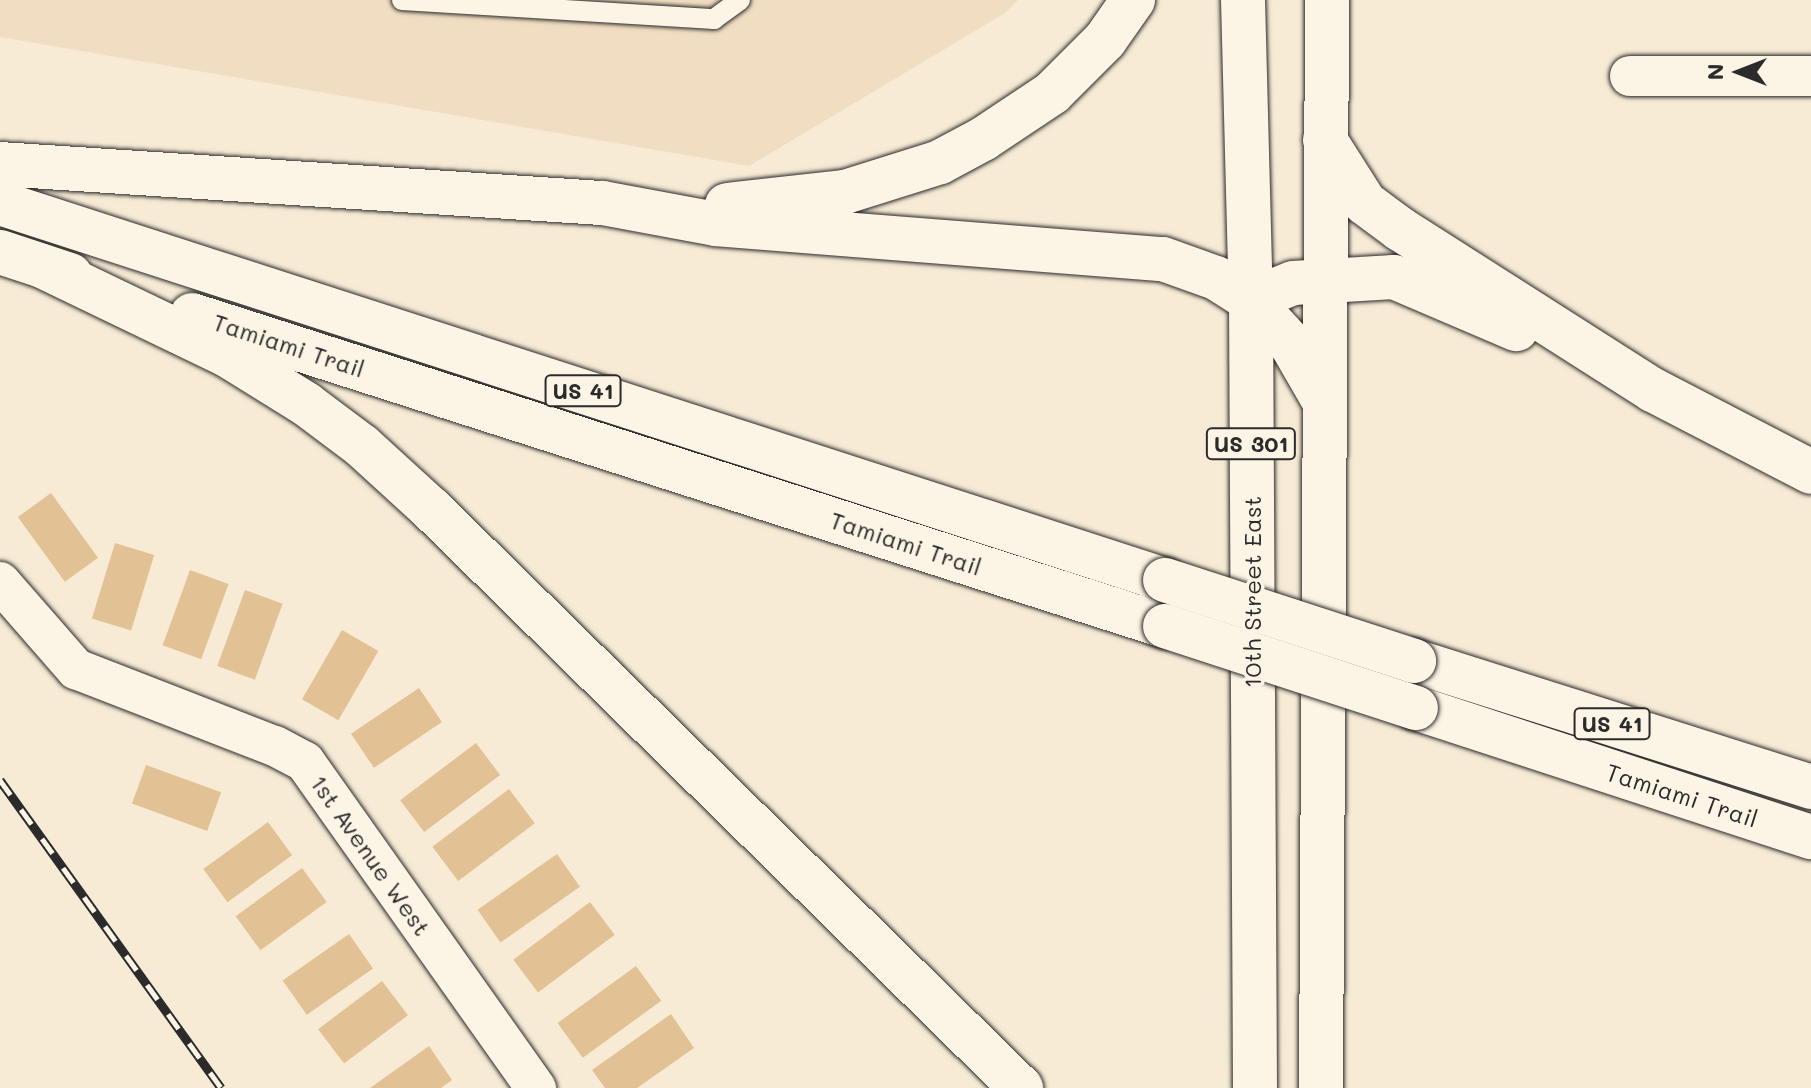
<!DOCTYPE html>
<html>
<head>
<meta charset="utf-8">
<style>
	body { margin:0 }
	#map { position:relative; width:1811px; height:1088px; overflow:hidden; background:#f7ebd5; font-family:Mali,sans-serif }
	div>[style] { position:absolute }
	.built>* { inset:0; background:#f1dec2 }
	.building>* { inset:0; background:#e2c194; transform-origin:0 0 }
	.roads { filter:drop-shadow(0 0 2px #2b2b2b) drop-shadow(0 0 2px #2b2b2b) }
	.lane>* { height:20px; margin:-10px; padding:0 10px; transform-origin:10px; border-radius:10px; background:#fcf5e5 }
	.street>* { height:40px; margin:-20px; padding:0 20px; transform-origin:20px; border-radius:20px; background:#fcf5e5 }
	.primary>* { height:44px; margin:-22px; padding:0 22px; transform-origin:22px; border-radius:22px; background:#fcf5e5 }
	.highway>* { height:44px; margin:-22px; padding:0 22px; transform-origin:22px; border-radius:22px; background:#fcf5e5 }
	.rail>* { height:9px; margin-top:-4.5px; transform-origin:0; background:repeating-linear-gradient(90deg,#fcf5e5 0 18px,#2b2b2b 0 36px); box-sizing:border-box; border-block:2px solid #2b2b2b }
	.bridges { filter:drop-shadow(0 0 2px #2b2b2b) drop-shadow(0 0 2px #2b2b2b) }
	.highway-bridge>* { height:44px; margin:-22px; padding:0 22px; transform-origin:22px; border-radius:22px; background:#fcf5e5 }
	span { translate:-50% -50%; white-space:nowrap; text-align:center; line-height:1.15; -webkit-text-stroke:7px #fcf5e5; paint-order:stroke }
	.shield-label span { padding:2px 6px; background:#fcf5e5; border:2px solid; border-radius:6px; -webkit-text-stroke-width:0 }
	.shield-label { font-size:22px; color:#2b2b2b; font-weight:700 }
	.street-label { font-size:24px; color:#2b2b2b }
	.north { position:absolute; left:1699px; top:32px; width:80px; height:80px; -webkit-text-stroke:6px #fcf5e5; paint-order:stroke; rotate:270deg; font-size:22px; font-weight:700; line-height:32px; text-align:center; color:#2b2b2b }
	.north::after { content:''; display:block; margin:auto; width:28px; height:36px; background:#2b2b2b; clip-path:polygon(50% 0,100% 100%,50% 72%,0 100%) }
</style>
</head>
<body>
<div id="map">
	<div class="built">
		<div style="clip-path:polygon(0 0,1018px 0,1005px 13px,749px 166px,0 37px)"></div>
	</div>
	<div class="building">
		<div style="left:51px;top:493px;width:80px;height:41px;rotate:54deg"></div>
		<div style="left:115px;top:543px;width:41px;height:79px;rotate:17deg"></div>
		<div style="left:190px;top:570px;width:41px;height:80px;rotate:20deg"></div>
		<div style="left:245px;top:590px;width:40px;height:81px;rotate:20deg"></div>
		<div style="left:342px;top:630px;width:42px;height:80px;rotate:30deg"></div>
		<div style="left:419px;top:688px;width:41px;height:82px;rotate:56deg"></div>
		<div style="left:476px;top:743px;width:40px;height:95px;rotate:53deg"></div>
		<div style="left:146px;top:765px;width:80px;height:41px;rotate:20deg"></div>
		<div style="left:509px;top:789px;width:43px;height:96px;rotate:53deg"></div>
		<div style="left:268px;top:822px;width:41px;height:80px;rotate:54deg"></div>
		<div style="left:557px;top:854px;width:40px;height:97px;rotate:55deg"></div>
		<div style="left:302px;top:868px;width:42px;height:82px;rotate:54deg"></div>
		<div style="left:590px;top:902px;width:41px;height:96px;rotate:53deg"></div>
		<div style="left:349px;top:934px;width:42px;height:81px;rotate:55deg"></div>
		<div style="left:636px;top:966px;width:43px;height:97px;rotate:54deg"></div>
		<div style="left:382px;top:981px;width:43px;height:80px;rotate:53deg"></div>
		<div style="clip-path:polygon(671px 1014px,694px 1048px,637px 1088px,605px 1088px,592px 1070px)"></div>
		<div style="clip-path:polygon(429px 1046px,452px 1080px,441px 1088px,370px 1088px)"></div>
	</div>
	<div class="roads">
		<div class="lane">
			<div style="left:402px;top:0;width:313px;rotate:3.5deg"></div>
			<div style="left:714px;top:19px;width:32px;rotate:-36deg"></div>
		</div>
		<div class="street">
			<div style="left:1630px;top:76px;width:181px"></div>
			<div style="left:0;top:582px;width:116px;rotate:48.9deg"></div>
			<div style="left:76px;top:669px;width:213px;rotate:21.2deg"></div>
			<div style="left:275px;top:746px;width:34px;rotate:28deg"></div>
			<div style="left:305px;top:762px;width:400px;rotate:54.7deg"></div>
		</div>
		<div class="primary">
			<div style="left:1243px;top:0;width:300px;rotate:88.5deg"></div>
			<div style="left:1251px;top:300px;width:788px;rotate:89.71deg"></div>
			<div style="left:1321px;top:1088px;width:1088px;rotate:-89.68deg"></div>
		</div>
		<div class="highway">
			<div style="left:1325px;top:140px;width:75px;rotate:57.6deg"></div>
			<div style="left:1365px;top:203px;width:44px;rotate:36.6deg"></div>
			<div style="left:1400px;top:229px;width:300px;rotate:32.5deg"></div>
			<div style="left:1653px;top:390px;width:178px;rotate:27.4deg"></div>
			<div style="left:0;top:164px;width:603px;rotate:3.71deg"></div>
			<div style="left:602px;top:203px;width:115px;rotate:10.5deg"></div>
			<div style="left:715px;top:224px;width:449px;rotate:4.5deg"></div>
			<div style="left:1163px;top:259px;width:56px;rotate:19.7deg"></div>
			<div style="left:1216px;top:278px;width:41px;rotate:32.2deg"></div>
			<div style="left:1251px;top:300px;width:59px;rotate:47.7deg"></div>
			<div style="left:1291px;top:344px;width:66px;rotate:59.9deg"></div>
			<div style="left:0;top:203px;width:1224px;rotate:17.93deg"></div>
			<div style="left:727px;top:205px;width:119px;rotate:-6.3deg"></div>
			<div style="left:845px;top:192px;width:100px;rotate:-17.5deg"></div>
			<div style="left:940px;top:162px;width:49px;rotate:-28.1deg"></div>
			<div style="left:983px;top:139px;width:83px;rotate:-33.7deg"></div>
			<div style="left:1052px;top:93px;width:75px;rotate:-45deg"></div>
			<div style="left:1105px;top:40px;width:49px;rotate:-55deg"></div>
			<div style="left:0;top:252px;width:74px;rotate:18.2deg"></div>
			<div style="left:42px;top:266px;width:205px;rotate:25.7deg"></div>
			<div style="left:227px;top:355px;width:93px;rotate:31.8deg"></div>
			<div style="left:306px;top:404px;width:70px;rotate:36.9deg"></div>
			<div style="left:362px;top:446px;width:93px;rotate:42.4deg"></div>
			<div style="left:431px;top:509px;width:827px;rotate:44.46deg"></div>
			<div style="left:1251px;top:300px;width:45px;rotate:-22deg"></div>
			<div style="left:1293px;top:283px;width:101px;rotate:-3.4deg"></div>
			<div style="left:1394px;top:277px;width:133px;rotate:23.1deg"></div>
			<div style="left:192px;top:315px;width:1021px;rotate:17.73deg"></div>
			<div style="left:1414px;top:661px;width:417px;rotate:17.6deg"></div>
			<div style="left:1416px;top:708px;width:416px;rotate:18.1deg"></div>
		</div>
	</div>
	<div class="rail">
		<div style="left:0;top:780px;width:379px;rotate:54.3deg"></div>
	</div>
	<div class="bridges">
		<div class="highway-bridge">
			<div style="left:1165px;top:580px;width:262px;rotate:18deg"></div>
			<div style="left:1165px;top:626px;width:264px;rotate:18.1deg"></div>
		</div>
	</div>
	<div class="shield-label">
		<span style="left:583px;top:391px">US 41</span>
		<span style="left:1251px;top:444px">US 301</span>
		<span style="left:1612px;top:724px">US 41</span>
	</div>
	<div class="street-label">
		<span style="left:289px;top:345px;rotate:18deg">Tamiami Trail</span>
		<span style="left:906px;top:543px;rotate:18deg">Tamiami Trail</span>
		<span style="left:1252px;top:592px;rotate:-90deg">10th Street East</span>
		<span style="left:1682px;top:795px;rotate:18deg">Tamiami Trail</span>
		<span style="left:371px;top:855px;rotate:55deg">1st Avenue West</span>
	</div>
	<div class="north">N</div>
</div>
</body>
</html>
